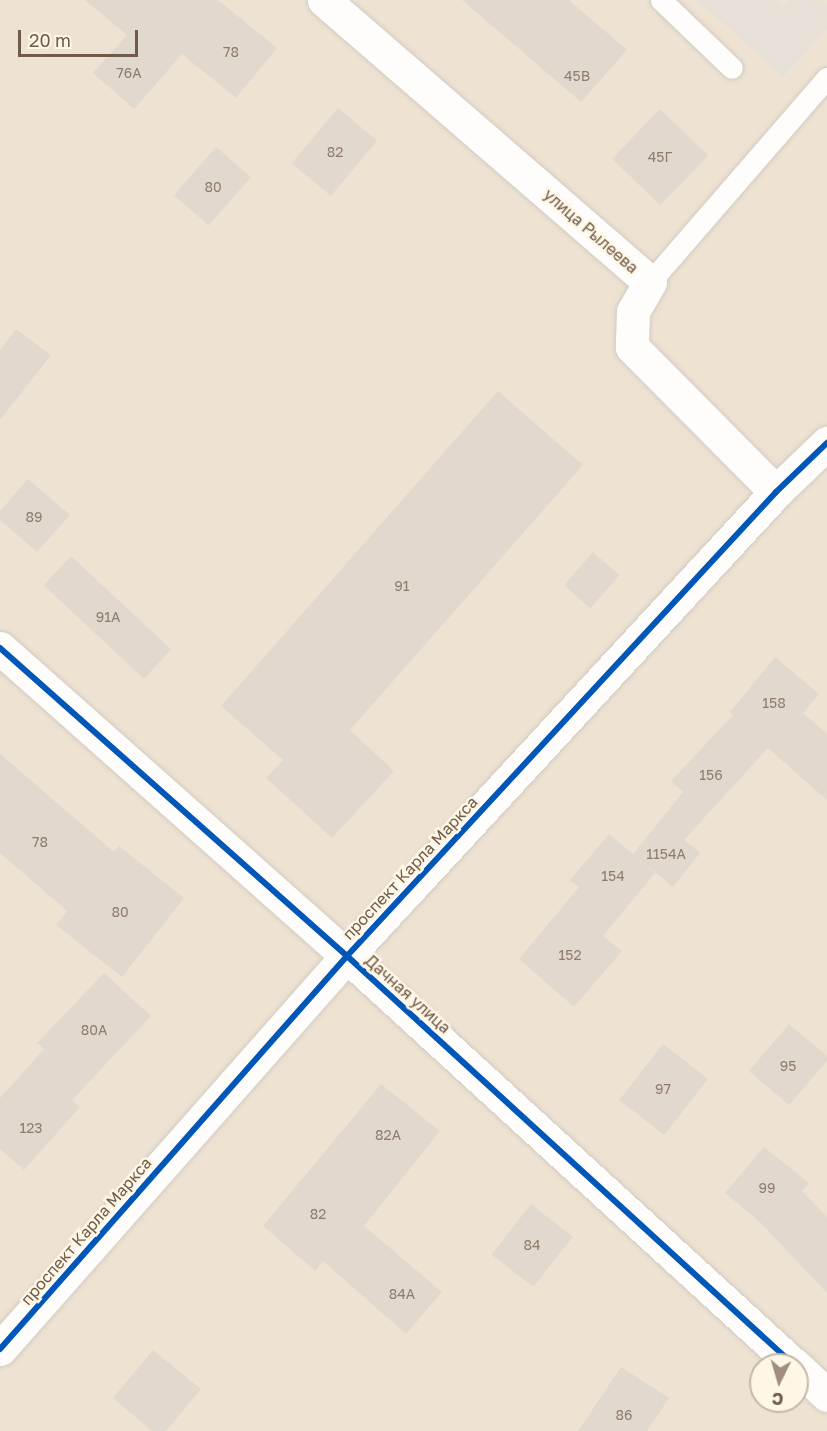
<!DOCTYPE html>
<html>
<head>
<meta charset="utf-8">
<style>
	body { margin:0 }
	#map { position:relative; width:827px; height:1431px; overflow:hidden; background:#f5f0e6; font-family:"Golos Text",sans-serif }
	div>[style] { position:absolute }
	.residential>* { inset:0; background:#eee3d3 }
	.industrial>* { inset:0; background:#e6e0d7 }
	.building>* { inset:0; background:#e1d8ce; transform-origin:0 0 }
	.roads { filter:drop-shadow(0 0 2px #d3cbc2) drop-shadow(0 0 2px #d3cbc2) }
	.lane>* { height:21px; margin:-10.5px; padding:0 10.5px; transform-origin:10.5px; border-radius:10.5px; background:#fefdfb }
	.street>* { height:33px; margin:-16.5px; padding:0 16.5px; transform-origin:16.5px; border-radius:16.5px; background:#fefdfb }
	.secondary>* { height:33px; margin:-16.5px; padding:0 16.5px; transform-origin:16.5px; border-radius:16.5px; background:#fefdfb }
	.cycleway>* { height:6px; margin:-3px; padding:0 3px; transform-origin:3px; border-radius:3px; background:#0057b8 }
	span { translate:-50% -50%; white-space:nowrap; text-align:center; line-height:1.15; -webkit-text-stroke:5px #fef6e6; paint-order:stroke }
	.number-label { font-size:14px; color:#8e7c6c }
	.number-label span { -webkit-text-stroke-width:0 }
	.street-label { font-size:16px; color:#705a49 }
	.north { position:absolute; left:749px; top:1353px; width:60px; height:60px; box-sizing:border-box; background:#fef6e6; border:2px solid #c5b8a7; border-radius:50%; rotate:185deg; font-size:16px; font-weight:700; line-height:24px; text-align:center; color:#705a49 }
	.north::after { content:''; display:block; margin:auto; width:21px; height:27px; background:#9f8e80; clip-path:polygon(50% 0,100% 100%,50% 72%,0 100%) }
	.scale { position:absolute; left:18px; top:30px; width:120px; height:27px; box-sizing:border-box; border:3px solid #705a49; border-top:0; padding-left:8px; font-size:18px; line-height:21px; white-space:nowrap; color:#705a49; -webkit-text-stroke:4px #fef6e6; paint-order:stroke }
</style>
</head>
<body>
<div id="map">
	<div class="residential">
		<div style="clip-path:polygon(evenodd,0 0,827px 0,827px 1431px,0 1431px,0 0,761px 1365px,797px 1365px,797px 1401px,761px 1401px,761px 1365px)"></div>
	</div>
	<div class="industrial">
		<div style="clip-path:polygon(697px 0,775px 0,783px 7px,790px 0,820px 0,827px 6px,827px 29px,783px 77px)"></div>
	</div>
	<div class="building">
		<div style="clip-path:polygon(85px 0,218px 0,277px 48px,236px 98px,182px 54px,134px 109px,93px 73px,127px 35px)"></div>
		<div style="clip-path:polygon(462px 0,569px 0,627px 50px,581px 102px)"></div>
		<div style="left:338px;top:108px;width:51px;height:72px;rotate:40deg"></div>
		<div style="left:660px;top:109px;width:67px;height:69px;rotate:44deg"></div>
		<div style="left:216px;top:147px;width:46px;height:64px;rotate:41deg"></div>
		<div style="clip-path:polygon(16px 329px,51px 355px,0 420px,0 350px)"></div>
		<div style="clip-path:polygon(498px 391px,583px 465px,350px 730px,394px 771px,332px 838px,266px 778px,283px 760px,221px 706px)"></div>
		<div style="clip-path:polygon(28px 479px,70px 515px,37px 552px,0 520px,0 511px)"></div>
		<div style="left:593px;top:552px;width:35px;height:44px;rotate:41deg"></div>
		<div style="left:71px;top:556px;width:137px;height:40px;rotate:43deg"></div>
		<div style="clip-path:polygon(775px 657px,819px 694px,803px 713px,827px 734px,827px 800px,768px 748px,684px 840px,700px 853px,673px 887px,633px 854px,683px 792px,671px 781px,733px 715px,730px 712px)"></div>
		<div style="clip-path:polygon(0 754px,114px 852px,119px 846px,184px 898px,122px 977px,56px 925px,67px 911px,0 853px)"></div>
		<div style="clip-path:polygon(609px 834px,655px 873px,603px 936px,622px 951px,574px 1007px,519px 959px,579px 887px,570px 880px)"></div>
		<div style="clip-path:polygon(104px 973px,151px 1016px,72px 1100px,80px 1107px,24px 1170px,0 1149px,0 1098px,44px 1049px,37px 1043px)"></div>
		<div style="clip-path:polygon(789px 1024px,827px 1056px,827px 1061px,789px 1105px,749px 1071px)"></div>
		<div style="left:663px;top:1044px;width:57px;height:71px;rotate:38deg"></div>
		<div style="clip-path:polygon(381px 1084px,440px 1131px,364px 1226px,442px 1292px,406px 1334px,323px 1261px,315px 1271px,263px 1226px)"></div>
		<div style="clip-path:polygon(764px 1147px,809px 1183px,802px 1191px,827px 1217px,827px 1293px,759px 1221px,725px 1193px)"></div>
		<div style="left:531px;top:1204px;width:53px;height:64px;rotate:38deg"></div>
		<div style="clip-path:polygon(153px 1350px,201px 1389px,166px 1431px,152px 1431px,113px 1398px)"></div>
		<div style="clip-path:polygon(621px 1367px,669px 1398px,647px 1431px,578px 1431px)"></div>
	</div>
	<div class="roads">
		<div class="lane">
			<div style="left:661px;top:0;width:98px;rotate:43.8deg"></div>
			<div style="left:650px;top:282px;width:270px;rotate:-49.1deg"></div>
		</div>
		<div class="street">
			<div style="left:324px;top:0;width:431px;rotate:40.9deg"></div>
			<div style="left:650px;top:282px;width:34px;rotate:120deg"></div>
			<div style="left:633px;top:312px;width:35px;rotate:92deg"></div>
			<div style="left:632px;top:347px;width:204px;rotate:45.2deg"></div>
			<div style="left:347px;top:956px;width:606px;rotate:42.46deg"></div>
			<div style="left:797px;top:1367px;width:41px;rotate:43deg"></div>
		</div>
		<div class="secondary">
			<div style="left:0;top:648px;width:464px;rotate:41.6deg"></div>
			<div style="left:0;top:1349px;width:524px;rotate:-48.56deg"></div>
			<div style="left:347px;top:956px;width:632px;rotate:-47.24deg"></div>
			<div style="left:776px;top:492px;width:71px;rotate:-43.9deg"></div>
		</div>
	</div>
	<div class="cycleway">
		<div style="left:0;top:648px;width:464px;rotate:41.6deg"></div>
		<div style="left:347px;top:956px;width:606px;rotate:42.46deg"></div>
		<div style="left:0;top:1349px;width:524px;rotate:-48.56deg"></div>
		<div style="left:347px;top:956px;width:632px;rotate:-47.24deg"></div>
		<div style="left:776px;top:492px;width:71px;rotate:-43.9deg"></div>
	</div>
	<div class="number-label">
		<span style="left:231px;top:52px">78</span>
		<span style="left:129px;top:73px">76А</span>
		<span style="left:577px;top:76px">45В</span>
		<span style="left:335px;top:152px">82</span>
		<span style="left:660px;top:157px">45Г</span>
		<span style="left:213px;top:187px">80</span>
		<span style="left:34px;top:517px">89</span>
		<span style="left:402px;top:586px">91</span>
		<span style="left:108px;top:617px">91А</span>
		<span style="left:774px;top:703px">158</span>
		<span style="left:711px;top:775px">156</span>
		<span style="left:40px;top:842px">78</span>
		<span style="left:666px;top:854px">1154А</span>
		<span style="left:613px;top:876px">154</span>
		<span style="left:120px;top:912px">80</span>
		<span style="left:570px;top:955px">152</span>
		<span style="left:94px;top:1030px">80А</span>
		<span style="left:788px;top:1066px">95</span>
		<span style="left:663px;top:1089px">97</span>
		<span style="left:31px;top:1128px">123</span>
		<span style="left:388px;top:1135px">82А</span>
		<span style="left:767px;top:1188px">99</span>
		<span style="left:318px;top:1214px">82</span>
		<span style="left:532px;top:1245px">84</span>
		<span style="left:402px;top:1294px">84А</span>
		<span style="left:624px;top:1415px">86</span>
	</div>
	<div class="street-label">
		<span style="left:591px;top:231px;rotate:41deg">улица Рылеева</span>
		<span style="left:410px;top:868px;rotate:-47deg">проспект Карла Маркса</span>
		<span style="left:408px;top:994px;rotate:42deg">Дачная улица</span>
		<span style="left:86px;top:1231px;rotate:-49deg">проспект Карла Маркса</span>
	</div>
	<div class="north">С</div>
	<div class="scale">20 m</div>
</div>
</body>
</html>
